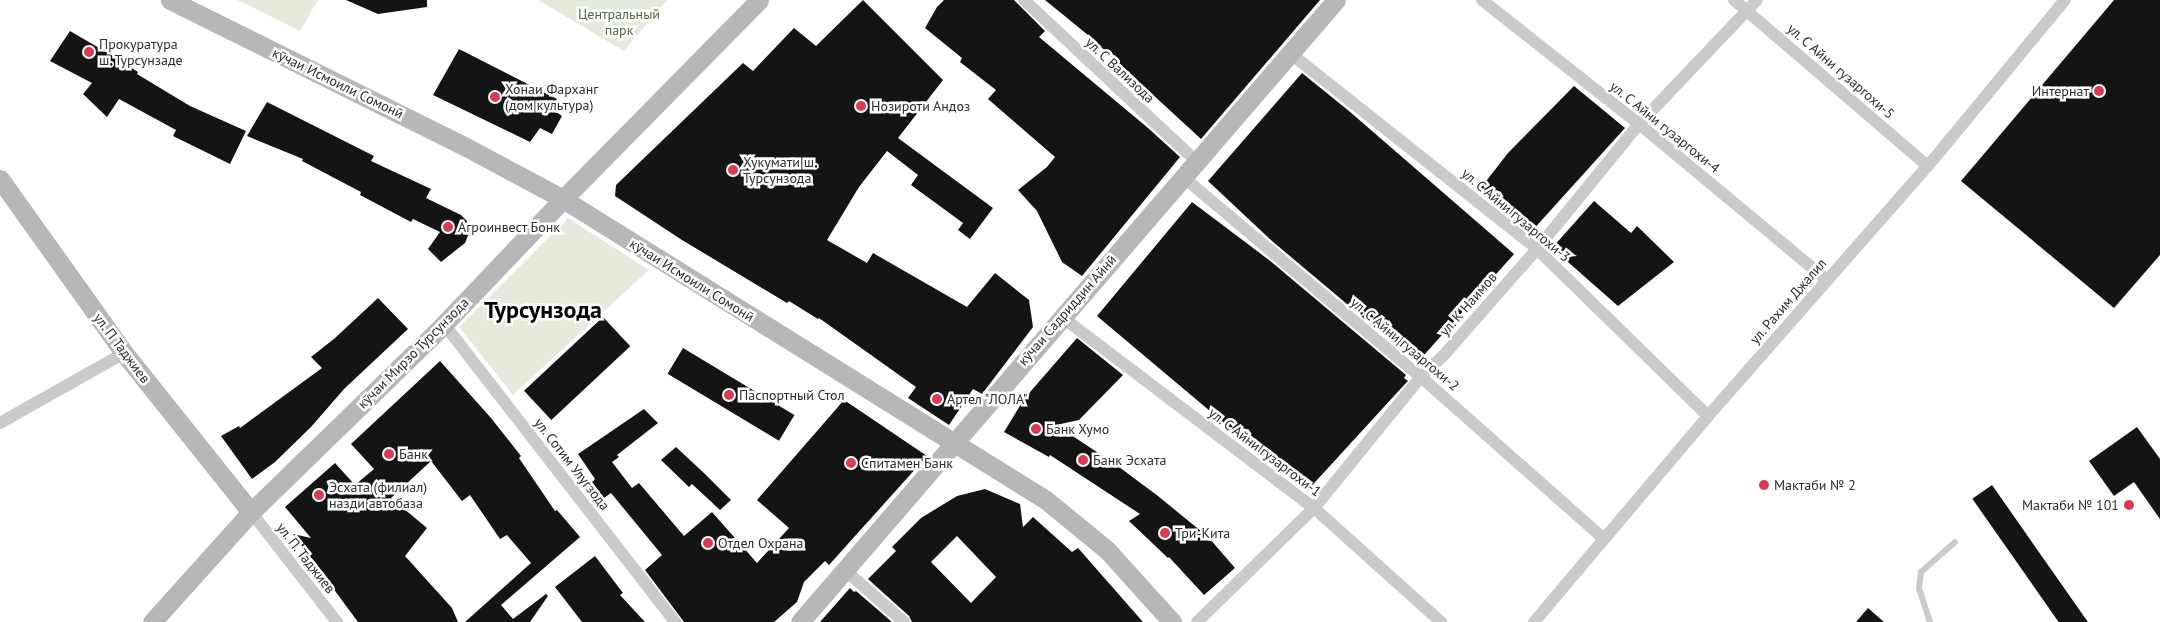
<!DOCTYPE html>
<html>
<head>
<meta charset="utf-8">
<style>
	body { margin:0 }
	#map { position:relative; width:2160px; height:622px; overflow:hidden; background:#fff; font-family:"PT Sans",sans-serif }
	div>[style] { position:absolute }
	.green>* { inset:0; background:#e5eadc }
	.building>* { inset:0; background:#141414; transform-origin:0 0 }
	.lane>* { height:6px; margin:-3px; padding:0 3px; transform-origin:3px; border-radius:3px; background:#cacaca }
	.street>* { height:12px; margin:-6px; padding:0 6px; transform-origin:6px; border-radius:6px; background:#cacaca }
	.secondary>* { height:19px; margin:-9.5px; padding:0 9.5px; transform-origin:9.5px; border-radius:9.5px; background:#b7b7b7 }
	.dots>* { width:14px; height:14px; translate:-50% -50%; box-sizing:border-box; border:2px solid #fff; border-radius:50% }
	span { translate:-50% -50%; white-space:nowrap; text-align:center; line-height:1.15; -webkit-text-stroke:5px #fff; paint-order:stroke }
	.park-label { font-size:14px; color:#54663e }
	.poi-label { font-size:14px; color:#2d2d2d }
	.left { translate:0 -50%; text-align:left }
	.right { translate:-100% -50%; text-align:right }
	.street-label { font-size:14px; color:#2d2d2d }
	.town-label { font-size:24px; color:#000; font-weight:700 }
</style>
</head>
<body>
<div id="map">
	<div class="green">
		<div style="clip-path:polygon(237px 0,318px 0,300px 31px)"></div>
		<div style="clip-path:polygon(538px 0,667px 0,624px 51px)"></div>
		<div style="clip-path:polygon(568px 218px,649px 270px,513px 395px,459px 327px)"></div>
	</div>
	<div class="building">
		<div style="clip-path:polygon(346px 0,427px 0,427px 7px,378px 14px)"></div>
		<div style="clip-path:polygon(863px 0,943px 80px,898px 138px,993px 208px,970px 239px,958px 230px,963px 223px,911px 185px,918px 175px,887px 151px,859px 187px,827px 240px,867px 263px,873px 253px,967px 307px,995px 273px,1029px 300px,1033px 327px,982px 394px,973px 389px,949px 425px,908px 398px,916px 387px,819px 318px,818px 319px,789px 301px,787px 303px,682px 240px,615px 196px,616px 185px,743px 63px,753px 71px,794px 28px,816px 46px)"></div>
		<div style="clip-path:polygon(944px 0,1014px 0,1045px 31px,1039px 37px,1148px 128px,1180px 157px,1082px 276px,1062px 262px,1037px 211px,1018px 190px,1047px 167px,1055px 157px,988px 99px,996px 90px,960px 62px,962px 58px,925px 28px,937px 7px)"></div>
		<div style="clip-path:polygon(1045px 0,1320px 0,1201px 139px,1088px 35px)"></div>
		<div style="clip-path:polygon(2114px 0,2160px 0,2160px 255px,2114px 308px,1961px 181px)"></div>
		<div style="clip-path:polygon(70px 31px,113px 56px,138px 72px,137px 74px,190px 106px,246px 131px,230px 164px,173px 136px,176px 130px,119px 99px,107px 117px,83px 94px,92px 83px,50px 61px)"></div>
		<div style="clip-path:polygon(459px 49px,557px 99px,552px 109px,562px 116px,552px 134px,540px 128px,530px 142px,433px 95px)"></div>
		<div style="clip-path:polygon(1302px 73px,1349px 111px,1514px 254px,1417px 363px,1272px 241px,1208px 181px)"></div>
		<div style="clip-path:polygon(1574px 86px,1625px 128px,1531px 232px,1480px 189px,1508px 153px)"></div>
		<div style="clip-path:polygon(267px 102px,374px 156px,371px 161px,431px 189px,426px 198px,461px 215px,467px 221px,469px 233px,465px 243px,441px 262px,428px 249px,440px 232px,413px 219px,411px 222px,360px 195px,361px 192px,302px 161px,303px 159px,247px 136px)"></div>
		<div style="clip-path:polygon(1594px 201px,1631px 233px,1637px 226px,1674px 262px,1618px 306px,1552px 248px)"></div>
		<div style="clip-path:polygon(1192px 202px,1269px 260px,1406px 375px,1404px 378px,1408px 381px,1405px 384px,1306px 492px,1097px 316px)"></div>
		<div style="clip-path:polygon(378px 298px,408px 329px,344px 389px,311px 427px,275px 462px,252px 479px,221px 436px,239px 426px,240px 428px,322px 368px,311px 357px,335px 338px)"></div>
		<div style="left:603px;top:317px;width:40px;height:108px;rotate:47deg"></div>
		<div style="clip-path:polygon(1077px 338px,1123px 375px,1079px 420px,1056px 425px,1115px 464px,1158px 496px,1202px 532px,1203px 531px,1235px 568px,1204px 595px,1169px 557px,1168px 558px,1129px 521px,1140px 514px,1050px 455px,1049px 457px,1004px 432px,1024px 399px)"></div>
		<div style="left:683px;top:348px;width:130px;height:30px;rotate:31deg"></div>
		<div style="clip-path:polygon(440px 361px,491px 418px,521px 456px,519px 458px,555px 511px,557px 510px,580px 537px,501px 605px,513px 619px,546px 594px,548px 596px,530px 622px,465px 622px,531px 563px,507px 535px,500px 539px,470px 495px,462px 501px,431px 461px,391px 498px,427px 528px,405px 556px,452px 608px,458px 622px,358px 622px,293px 534px,311px 538px,285px 507px,335px 463px,355px 485px,374px 469px,351px 444px)"></div>
		<div style="clip-path:polygon(844px 400px,927px 456px,829px 565px,825px 561px,804px 582px,797px 602px,774px 622px,684px 622px,645px 570px,662px 555px,611px 493px,604px 498px,592px 482px,595px 479px,578px 454px,644px 409px,658px 423px,617px 455px,619px 457px,612px 462px,632px 488px,639px 483px,684px 536px,712px 512px,757px 563px,789px 528px,757px 500px)"></div>
		<div style="clip-path:polygon(2137px 427px,2160px 459px,2160px 519px,2134px 482px,2114px 496px,2089px 461px)"></div>
		<div style="clip-path:polygon(676px 447px,705px 474px,731px 500px,720px 510px,692px 484px,689px 487px,661px 460px)"></div>
		<div style="left:1992px;top:485px;width:168px;height:24px;rotate:55deg"></div>
		<div style="clip-path:polygon(evenodd,985px 489px,1020px 504px,1023px 527px,1033px 517px,1072px 552px,1078px 548px,1143px 622px,912px 622px,909px 616px,868px 579px,896px 551px,892px 547px,921px 518px,957px 496px,985px 489px,957px 536px,996px 577px,971px 603px,931px 562px,957px 536px)"></div>
		<div style="clip-path:polygon(595px 556px,623px 593px,620px 595px,645px 622px,582px 622px,555px 587px)"></div>
		<div style="clip-path:polygon(850px 588px,854px 592px,856px 591px,892px 622px,820px 622px)"></div>
		<div style="clip-path:polygon(1868px 608px,1884px 622px,1856px 622px)"></div>
	</div>
	<div class="lane">
		<div style="left:1930px;top:622px;width:36px;rotate:-108deg"></div>
		<div style="left:1919px;top:588px;width:16px;rotate:-83deg"></div>
		<div style="left:1921px;top:572px;width:45px;rotate:-41.4deg"></div>
	</div>
	<div class="street">
		<div style="left:1024px;top:0;width:236px;rotate:43.1deg"></div>
		<div style="left:1482px;top:0;width:200px;rotate:38.3deg"></div>
		<div style="left:1639px;top:124px;width:244px;rotate:39.7deg"></div>
		<div style="left:1734px;top:0;width:255px;rotate:40.6deg"></div>
		<div style="left:1290px;top:53px;width:315px;rotate:38.4deg"></div>
		<div style="left:1537px;top:249px;width:239px;rotate:44.3deg"></div>
		<div style="left:1182px;top:176px;width:312px;rotate:40.1deg"></div>
		<div style="left:1421px;top:377px;width:244px;rotate:41.5deg"></div>
		<div style="left:1062px;top:317px;width:316px;rotate:37.2deg"></div>
		<div style="left:1314px;top:508px;width:171px;rotate:41.9deg"></div>
		<div style="left:444px;top:324px;width:377px;rotate:52.2deg"></div>
		<div style="left:0;top:423px;width:142px;rotate:-29.4deg"></div>
		<div style="left:251px;top:512px;width:140px;rotate:52deg"></div>
		<div style="left:845px;top:570px;width:79px;rotate:41.4deg"></div>
		<div style="left:1197px;top:622px;width:163px;rotate:-44.3deg"></div>
		<div style="left:1314px;top:508px;width:169px;rotate:-50.8deg"></div>
		<div style="left:1421px;top:377px;width:30px;rotate:-44deg"></div>
		<div style="left:1443px;top:356px;width:142px;rotate:-48.7deg"></div>
		<div style="left:1537px;top:249px;width:161px;rotate:-50.8deg"></div>
		<div style="left:1639px;top:124px;width:171px;rotate:-46.4deg"></div>
		<div style="left:1534px;top:622px;width:270px;rotate:-49.8deg"></div>
		<div style="left:1708px;top:416px;width:333px;rotate:-48.7deg"></div>
		<div style="left:1928px;top:166px;width:215px;rotate:-50.5deg"></div>
	</div>
	<div class="secondary">
		<div style="left:170px;top:0;width:330px;rotate:26.4deg"></div>
		<div style="left:466px;top:147px;width:110px;rotate:28.2deg"></div>
		<div style="left:563px;top:199px;width:569px;rotate:31.93deg"></div>
		<div style="left:1046px;top:500px;width:79px;rotate:39.3deg"></div>
		<div style="left:1107px;top:550px;width:97px;rotate:47.9deg"></div>
		<div style="left:0;top:179px;width:214px;rotate:54.5deg"></div>
		<div style="left:124px;top:353px;width:203px;rotate:51.4deg"></div>
		<div style="left:152px;top:622px;width:148px;rotate:-48deg"></div>
		<div style="left:251px;top:512px;width:269px;rotate:-44.2deg"></div>
		<div style="left:444px;top:324px;width:173px;rotate:-46.4deg"></div>
		<div style="left:563px;top:199px;width:279px;rotate:-45.4deg"></div>
		<div style="left:800px;top:622px;width:821px;rotate:-49.25deg"></div>
	</div>
	<div class="dots">
		<div style="left:89px;top:52px;background:#d93b54"></div>
		<div style="left:2099px;top:91px;background:#d93b54"></div>
		<div style="left:495px;top:97px;background:#d93b54"></div>
		<div style="left:861px;top:106px;background:#d93b54"></div>
		<div style="left:733px;top:170px;background:#d93b54"></div>
		<div style="left:448px;top:227px;background:#d93b54"></div>
		<div style="left:729px;top:395px;background:#d93b54"></div>
		<div style="left:937px;top:399px;background:#d93b54"></div>
		<div style="left:1036px;top:429px;background:#d93b54"></div>
		<div style="left:389px;top:454px;background:#d93b54"></div>
		<div style="left:1083px;top:460px;background:#d93b54"></div>
		<div style="left:851px;top:463px;background:#d93b54"></div>
		<div style="left:1764px;top:485px;background:#d93b54"></div>
		<div style="left:319px;top:495px;background:#d93b54"></div>
		<div style="left:2129px;top:505px;background:#d93b54"></div>
		<div style="left:1165px;top:533px;background:#d93b54"></div>
		<div style="left:708px;top:543px;background:#d93b54"></div>
	</div>
	<div class="park-label">
		<span style="left:619px;top:22px">Центральный<br>парк</span>
	</div>
	<div class="poi-label">
		<span class="left" style="left:99px;top:52px">Прокуратура<br>ш. Турсунзаде</span>
		<span class="left" style="left:505px;top:97px">Хонаи Фарханг<br>(дом культура)</span>
		<span class="right" style="left:2089px;top:91px">Интернат</span>
		<span class="left" style="left:871px;top:106px">Нозироти Андоз</span>
		<span class="left" style="left:743px;top:170px">Хукумати ш.<br>Турсунзода</span>
		<span class="left" style="left:458px;top:227px">Агроинвест Бонк</span>
		<span class="left" style="left:739px;top:395px">Паспортный Стол</span>
		<span class="left" style="left:947px;top:399px">Артел "ЛОЛА"</span>
		<span class="left" style="left:1046px;top:429px">Банк Хумо</span>
		<span class="left" style="left:399px;top:454px">Банк</span>
		<span class="left" style="left:1093px;top:460px">Банк Эсхата</span>
		<span class="left" style="left:861px;top:463px">Спитамен Банк</span>
		<span class="left" style="left:1774px;top:485px">Мактаби № 2</span>
		<span class="left" style="left:329px;top:495px">Эсхата (филиал)<br>назди автобаза</span>
		<span class="right" style="left:2119px;top:505px">Мактаби № 101</span>
		<span class="left" style="left:1175px;top:533px">Три-Кита</span>
		<span class="left" style="left:718px;top:543px">Отдел Охрана</span>
	</div>
	<div class="street-label">
		<span style="left:1120px;top:70px;rotate:43deg">ул. С Вализода</span>
		<span style="left:1841px;top:71px;rotate:41deg">ул. С Айни гузаргохи-5</span>
		<span style="left:338px;top:83px;rotate:26deg">кӯчаи Исмоили Сомонӣ</span>
		<span style="left:1665px;top:127px;rotate:39deg">ул. С Айни гузаргохи-4</span>
		<span style="left:1516px;top:215px;rotate:40deg">ул. С Айни гузаргохи-3</span>
		<span style="left:692px;top:280px;rotate:32deg">кӯчаи Исмоили Сомонӣ</span>
		<span style="left:1788px;top:301px;rotate:-49deg">ул. Рахим Джалил</span>
		<span style="left:1468px;top:304px;rotate:-49deg">ул. К Наимов</span>
		<span style="left:1067px;top:310px;rotate:-49deg">кӯчаи Садриддин Айнӣ</span>
		<span style="left:1405px;top:344px;rotate:40deg">ул. С Айни гузаргохи-2</span>
		<span style="left:122px;top:348px;rotate:53deg">ул. П Таджиев</span>
		<span style="left:413px;top:353px;rotate:-45deg">кӯчаи Мирзо Турсунзода</span>
		<span style="left:1265px;top:452px;rotate:37deg">ул. С Айни гузаргохи-1</span>
		<span style="left:572px;top:464px;rotate:52deg">ул. Сотим Улугзода</span>
		<span style="left:306px;top:558px;rotate:52deg">ул. П. Таджиев</span>
	</div>
	<div class="town-label">
		<span style="left:543px;top:310px">Турсунзода</span>
	</div>
</div>
</body>
</html>
